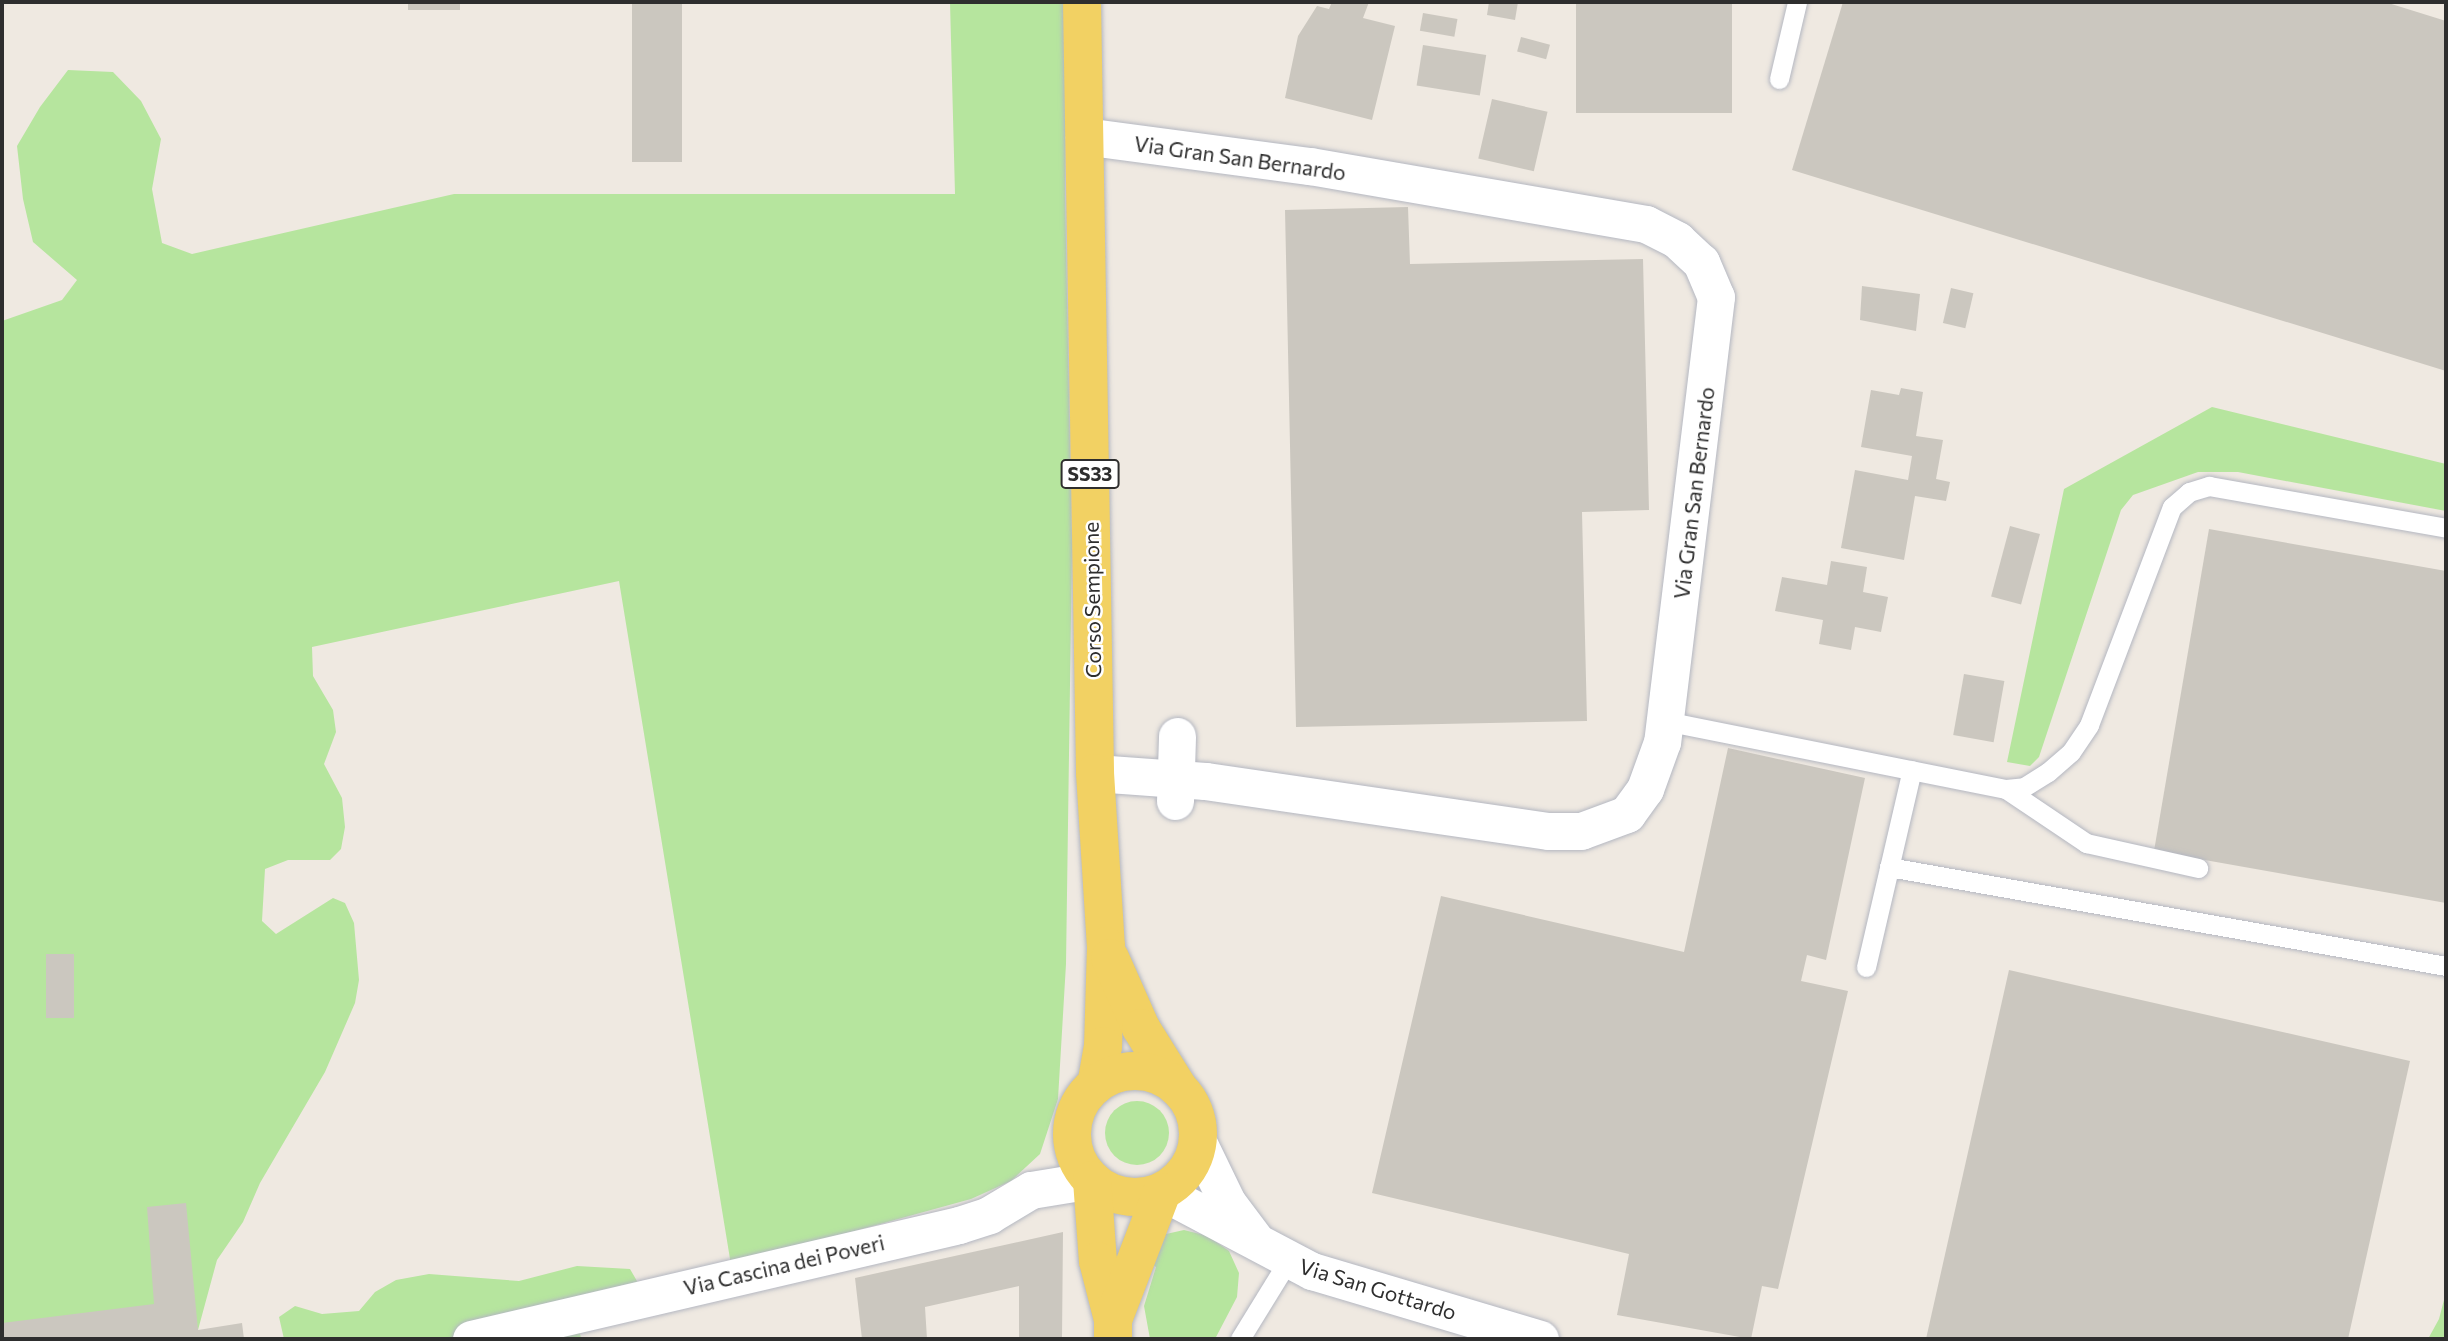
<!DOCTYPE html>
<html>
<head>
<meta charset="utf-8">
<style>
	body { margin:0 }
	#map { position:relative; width:2448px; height:1341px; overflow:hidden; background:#efe9e1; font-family:Commissioner,sans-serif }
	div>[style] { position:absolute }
	.green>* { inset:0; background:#b6e59e }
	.round { border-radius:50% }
	.building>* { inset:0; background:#cbc7bf; transform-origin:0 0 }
	.roads { filter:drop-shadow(0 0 2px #b4b7c1) drop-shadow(0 0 2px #b4b7c1) }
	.service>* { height:19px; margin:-9.5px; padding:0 9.5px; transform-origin:9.5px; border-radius:9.5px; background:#fff }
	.minor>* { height:37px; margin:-18.5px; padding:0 18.5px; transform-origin:18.5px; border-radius:18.5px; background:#fff }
	.primary>* { height:38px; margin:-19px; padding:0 19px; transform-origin:19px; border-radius:19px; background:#f2d163 }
	.primary>.ring { margin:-19px; padding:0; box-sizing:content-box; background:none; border:38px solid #f2d163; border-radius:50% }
	span { translate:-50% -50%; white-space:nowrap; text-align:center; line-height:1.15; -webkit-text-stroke:5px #fff; paint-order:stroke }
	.shield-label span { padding:2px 5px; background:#fff; border:2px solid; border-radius:5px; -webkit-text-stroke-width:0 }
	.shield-label { font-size:19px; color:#2e2e2e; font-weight:700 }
	.street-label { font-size:21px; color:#2e2e2e }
	.frame { position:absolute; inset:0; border:4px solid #2e2e2e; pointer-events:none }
</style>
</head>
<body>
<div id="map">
	<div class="green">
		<div style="clip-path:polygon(950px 2px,1066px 2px,1065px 195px,1072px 545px,1066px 964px,1058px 1099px,1040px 1154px,1011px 1181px,971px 1199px,731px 1265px,619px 581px,312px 647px,313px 676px,333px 710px,336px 732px,324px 764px,342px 798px,345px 827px,341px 849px,330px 860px,288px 860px,265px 869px,262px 921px,276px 934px,333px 898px,345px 903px,354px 923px,359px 980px,355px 1003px,325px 1072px,260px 1183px,243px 1222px,217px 1260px,198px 1330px,137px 1339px,2px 1339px,2px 321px,62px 300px,77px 280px,33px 242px,23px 199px,17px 146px,40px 107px,68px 70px,113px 72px,141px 101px,161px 139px,152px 189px,162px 243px,192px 254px,454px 194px,955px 194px)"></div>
		<div style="clip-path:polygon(2212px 407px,2446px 464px,2446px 511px,2238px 472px,2198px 472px,2133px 495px,2121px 510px,2039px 757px,2030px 766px,2007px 762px,2064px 489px)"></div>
		<div class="round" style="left:1105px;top:1101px;width:64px;height:64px"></div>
		<div style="clip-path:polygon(1184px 1230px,1208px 1236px,1229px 1251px,1239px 1273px,1237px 1297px,1215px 1339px,1150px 1339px,1144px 1306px,1156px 1267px,1148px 1261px,1166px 1234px)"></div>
		<div style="clip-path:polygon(577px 1266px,630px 1269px,641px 1288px,575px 1307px,581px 1339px,284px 1339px,279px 1317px,295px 1306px,322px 1314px,359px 1311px,375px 1292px,396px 1280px,429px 1274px,519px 1281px)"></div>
		<div style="clip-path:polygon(2446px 1292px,2446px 1339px,2428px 1339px,2439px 1319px)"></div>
	</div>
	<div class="building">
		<div style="left:408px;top:2px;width:52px;height:8px"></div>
		<div style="left:632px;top:2px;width:50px;height:160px"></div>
		<div style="clip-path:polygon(1332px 2px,1369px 2px,1363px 18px,1395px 26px,1372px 120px,1285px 98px,1298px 36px,1317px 6px,1329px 9px)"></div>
		<div style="clip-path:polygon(1489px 2px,1518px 2px,1515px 20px,1487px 15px)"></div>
		<div style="left:1576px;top:2px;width:156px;height:111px"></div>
		<div style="clip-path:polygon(1843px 2px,2385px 2px,2446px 21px,2446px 371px,1792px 170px)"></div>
		<div style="left:1423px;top:13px;width:35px;height:18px;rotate:10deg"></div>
		<div style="left:1521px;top:37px;width:30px;height:15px;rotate:15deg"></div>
		<div style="left:1423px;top:45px;width:64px;height:41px;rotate:9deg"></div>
		<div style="left:1492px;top:99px;width:57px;height:61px;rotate:13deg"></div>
		<div style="clip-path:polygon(1408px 207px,1410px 264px,1643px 259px,1649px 510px,1582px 512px,1587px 721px,1296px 727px,1285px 210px)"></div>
		<div style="clip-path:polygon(1862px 286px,1920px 294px,1916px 331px,1860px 320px)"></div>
		<div style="left:1951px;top:288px;width:23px;height:36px;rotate:13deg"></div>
		<div style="clip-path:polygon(1901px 388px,1923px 392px,1916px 436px,1943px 440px,1936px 479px,1950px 482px,1946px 501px,1915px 496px,1904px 560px,1841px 548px,1855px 470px,1908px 480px,1912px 456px,1861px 447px,1871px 390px,1899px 395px)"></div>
		<div style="left:2010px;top:526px;width:31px;height:73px;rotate:15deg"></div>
		<div style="clip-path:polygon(2209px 529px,2446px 571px,2446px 903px,2154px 851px)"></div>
		<div style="clip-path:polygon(1831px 561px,1867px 567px,1863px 592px,1888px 597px,1881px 632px,1855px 627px,1851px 650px,1819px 644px,1823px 620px,1775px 611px,1782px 577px,1827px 585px)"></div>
		<div style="left:1964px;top:674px;width:41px;height:62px;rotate:10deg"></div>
		<div style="clip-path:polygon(1728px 748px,1865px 778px,1826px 960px,1807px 955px,1801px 981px,1848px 991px,1778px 1289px,1762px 1286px,1751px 1339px,1617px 1315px,1629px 1254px,1372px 1193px,1441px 896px,1684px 952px)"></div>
		<div style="left:46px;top:954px;width:28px;height:64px"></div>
		<div style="clip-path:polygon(2009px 970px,2410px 1061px,2348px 1339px,1926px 1339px)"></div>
		<div style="clip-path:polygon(186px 1203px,198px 1330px,242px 1323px,244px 1339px,2px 1339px,2px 1323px,154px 1304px,147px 1207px)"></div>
		<div style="clip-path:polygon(1063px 1232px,1062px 1339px,1019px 1339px,1019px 1286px,925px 1307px,927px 1339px,862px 1339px,855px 1278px)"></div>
	</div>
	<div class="roads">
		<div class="service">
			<div style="left:1779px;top:79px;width:79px;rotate:-76.8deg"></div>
			<div style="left:1665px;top:721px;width:348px;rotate:11.3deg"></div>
			<div style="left:2006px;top:789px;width:97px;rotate:34deg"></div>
			<div style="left:2086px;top:843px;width:115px;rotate:12.6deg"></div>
			<div style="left:2006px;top:789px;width:18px;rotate:-6deg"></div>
			<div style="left:2024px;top:787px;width:28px;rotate:-32deg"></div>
			<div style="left:2048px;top:772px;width:30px;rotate:-41deg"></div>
			<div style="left:2071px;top:752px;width:32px;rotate:-56deg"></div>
			<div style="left:2089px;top:725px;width:233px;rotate:-69.2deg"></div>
			<div style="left:2172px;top:507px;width:23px;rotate:-41deg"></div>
			<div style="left:2189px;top:492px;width:21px;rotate:-17deg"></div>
			<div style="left:2209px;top:486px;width:241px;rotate:10deg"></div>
			<div style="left:1889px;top:867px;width:566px;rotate:10.08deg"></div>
			<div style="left:1866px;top:967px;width:202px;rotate:-76.9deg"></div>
			<div style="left:1240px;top:1339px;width:92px;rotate:-58.4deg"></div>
		</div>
		<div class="minor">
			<div style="left:1084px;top:136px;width:228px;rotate:7.6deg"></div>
			<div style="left:1310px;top:166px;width:341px;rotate:9.8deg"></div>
			<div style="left:1646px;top:224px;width:35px;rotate:27deg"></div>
			<div style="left:1677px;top:240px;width:33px;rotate:43deg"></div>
			<div style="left:1701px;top:262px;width:38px;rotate:67deg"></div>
			<div style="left:1716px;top:297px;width:448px;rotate:96.9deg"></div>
			<div style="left:1662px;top:742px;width:50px;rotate:109.9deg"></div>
			<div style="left:1645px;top:789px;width:31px;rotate:126deg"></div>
			<div style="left:1627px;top:814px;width:49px;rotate:159.7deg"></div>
			<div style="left:1581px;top:831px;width:33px;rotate:180deg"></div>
			<div style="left:1548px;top:831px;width:347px;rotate:-171.7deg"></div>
			<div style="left:1205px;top:781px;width:110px;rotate:-175.8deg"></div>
			<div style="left:1175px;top:801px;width:65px;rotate:-88.2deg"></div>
			<div style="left:1198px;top:1142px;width:67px;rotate:64.2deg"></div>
			<div style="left:1227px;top:1202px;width:45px;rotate:53.1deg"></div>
			<div style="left:1162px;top:1192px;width:170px;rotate:27.8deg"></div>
			<div style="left:1312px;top:1271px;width:238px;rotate:16.6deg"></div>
			<div style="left:471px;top:1339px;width:501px;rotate:-13.15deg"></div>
			<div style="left:959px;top:1225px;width:32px;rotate:-18deg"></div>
			<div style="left:989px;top:1215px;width:49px;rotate:-30.8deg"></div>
			<div style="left:1031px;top:1190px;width:62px;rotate:-9.3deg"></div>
		</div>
		<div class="primary">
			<div style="left:1082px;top:2px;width:771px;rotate:89.03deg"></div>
			<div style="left:1095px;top:773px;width:173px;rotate:86.4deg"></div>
			<div style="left:1106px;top:946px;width:100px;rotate:91.7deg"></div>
			<div style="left:1103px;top:1046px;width:39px;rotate:100deg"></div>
			<div style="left:1110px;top:958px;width:77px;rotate:66.1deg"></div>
			<div style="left:1141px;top:1028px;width:72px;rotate:58.1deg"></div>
			<div class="ring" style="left:1072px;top:1071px;width:88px;height:88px"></div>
			<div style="left:1092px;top:1180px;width:81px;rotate:85.8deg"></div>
			<div style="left:1098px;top:1261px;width:61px;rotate:75.7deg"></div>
			<div style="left:1113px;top:1320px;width:19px;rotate:90deg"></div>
			<div style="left:1113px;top:1320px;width:137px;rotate:-69.1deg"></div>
		</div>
	</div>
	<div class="shield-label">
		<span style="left:1090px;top:474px">SS33</span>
	</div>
	<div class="street-label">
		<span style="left:1240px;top:158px;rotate:8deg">Via Gran San Bernardo</span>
		<span style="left:1694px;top:493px;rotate:-83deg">Via Gran San Bernardo</span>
		<span style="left:1092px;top:600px;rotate:-91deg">Corso Sempione</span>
		<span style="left:784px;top:1265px;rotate:-13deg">Via Cascina dei Poveri</span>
		<span style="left:1378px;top:1289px;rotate:17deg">Via San Gottardo</span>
	</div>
	<div class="frame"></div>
</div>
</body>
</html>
